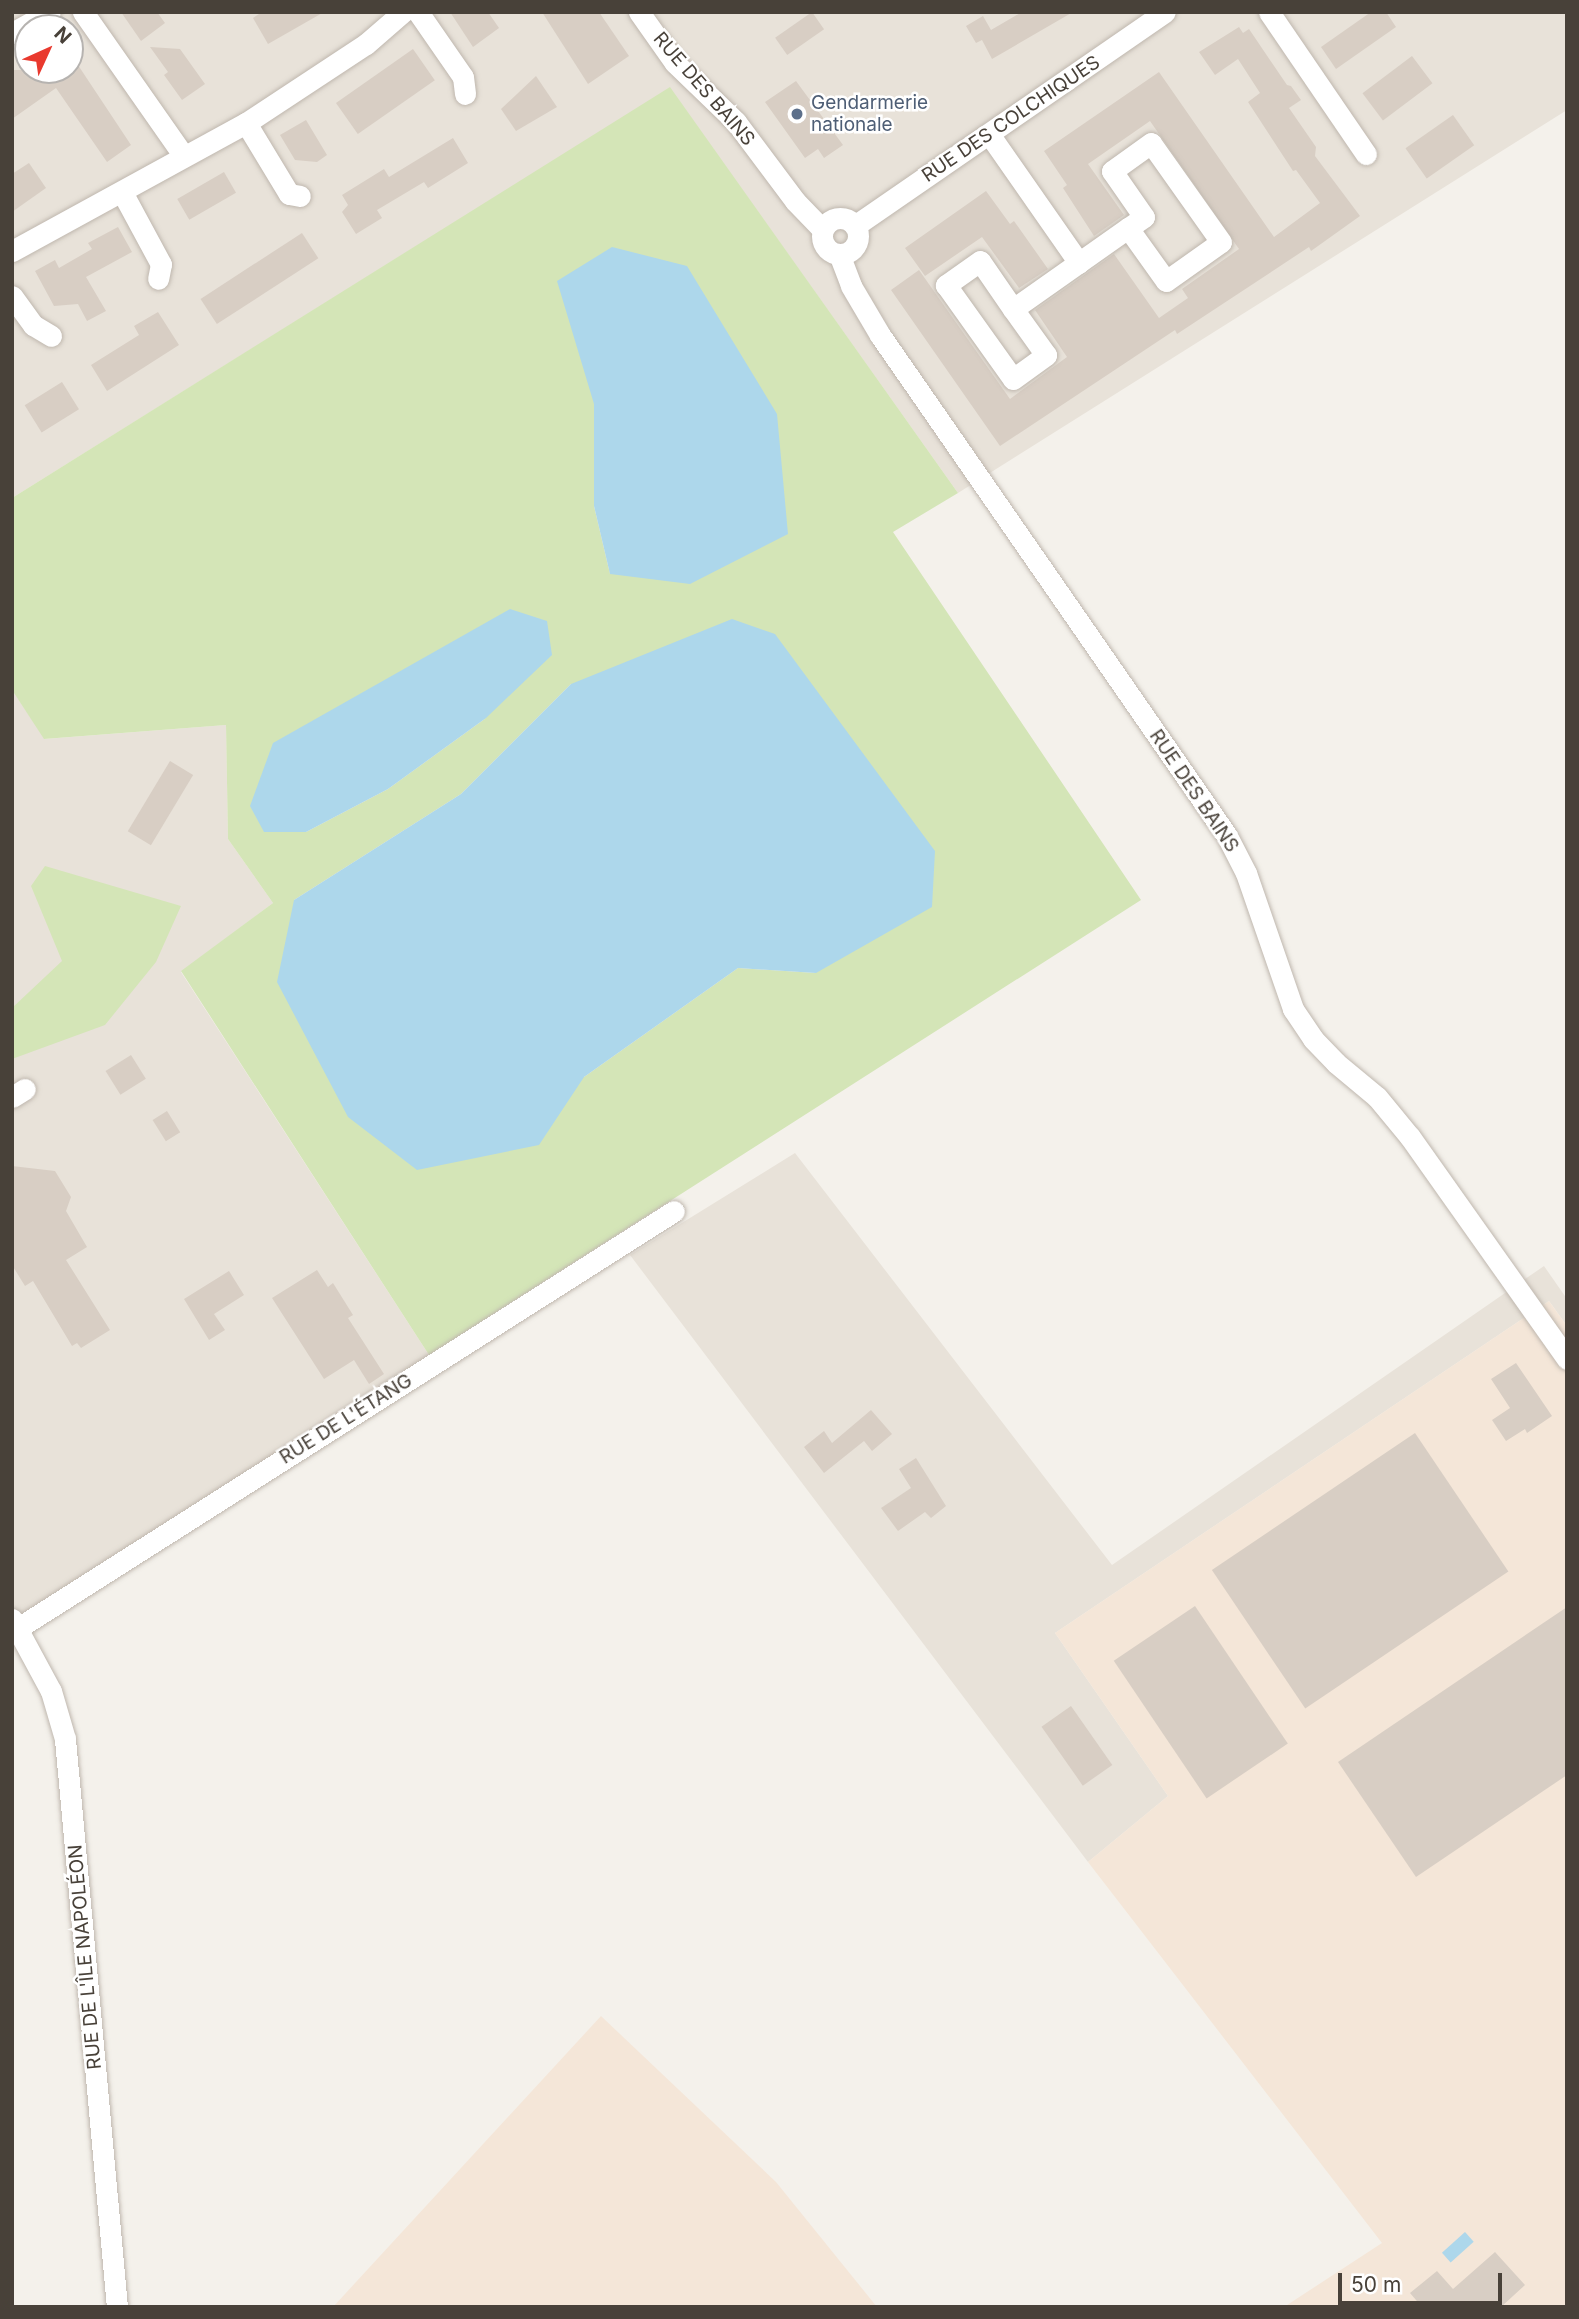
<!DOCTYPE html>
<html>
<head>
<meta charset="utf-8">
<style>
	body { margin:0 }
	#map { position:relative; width:1579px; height:2319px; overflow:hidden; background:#f4f1eb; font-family:Inter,sans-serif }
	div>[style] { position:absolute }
	.residential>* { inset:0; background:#e8e2d9 }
	.commercial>* { inset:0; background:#f4e6d8 }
	.green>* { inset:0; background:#d4e5b7 }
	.water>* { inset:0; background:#add7eb; transform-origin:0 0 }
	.building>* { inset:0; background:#d8cec4; transform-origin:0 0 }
	.roads { filter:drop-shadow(0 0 2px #bfb7ae) drop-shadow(0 0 2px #bfb7ae) }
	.minor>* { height:21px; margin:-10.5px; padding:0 10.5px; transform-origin:10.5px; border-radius:10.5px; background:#fff }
	.minor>.ring { margin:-10.5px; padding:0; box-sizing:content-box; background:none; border:21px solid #fff; border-radius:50% }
	.dots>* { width:19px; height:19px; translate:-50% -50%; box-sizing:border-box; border:4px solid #fff; border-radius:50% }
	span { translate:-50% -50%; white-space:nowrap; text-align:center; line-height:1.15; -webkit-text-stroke:5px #fff; paint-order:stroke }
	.street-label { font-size:19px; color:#484139 }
	.service-label { font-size:19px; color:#4e5e75 }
	.left { translate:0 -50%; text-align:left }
	.frame { position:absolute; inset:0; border:14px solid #484139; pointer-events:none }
	.north { position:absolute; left:14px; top:14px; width:70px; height:70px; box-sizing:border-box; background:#fff; border:2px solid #b6b3b0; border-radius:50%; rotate:45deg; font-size:19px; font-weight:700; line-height:28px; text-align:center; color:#484139 }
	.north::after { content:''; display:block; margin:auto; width:24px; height:32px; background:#e9392e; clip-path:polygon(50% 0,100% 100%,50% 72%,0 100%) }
	.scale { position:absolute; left:1338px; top:2273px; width:164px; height:32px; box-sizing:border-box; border:4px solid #484139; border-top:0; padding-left:9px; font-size:21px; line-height:24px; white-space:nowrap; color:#484139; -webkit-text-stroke:5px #fff; paint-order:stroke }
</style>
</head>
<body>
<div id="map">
	<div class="residential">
		<div style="clip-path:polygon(evenodd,12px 12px,1567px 12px,1567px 110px,958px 493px,670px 88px,12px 498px,12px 12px,28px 28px,70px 28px,70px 70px,28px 70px,28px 28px)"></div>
		<div style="clip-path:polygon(12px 690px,45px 739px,226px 725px,228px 839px,273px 903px,181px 972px,429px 1355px,12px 1622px)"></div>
		<div style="clip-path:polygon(795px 1153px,1112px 1565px,1544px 1266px,1567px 1299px,1567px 1326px,1549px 1301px,1055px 1633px,1168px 1796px,1088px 1862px,630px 1255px)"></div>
	</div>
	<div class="commercial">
		<div style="clip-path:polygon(1549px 1301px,1567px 1326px,1567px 2307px,1284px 2307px,1382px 2243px,1088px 1862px,1168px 1796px,1055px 1633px)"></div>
		<div style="clip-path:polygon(601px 2016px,776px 2182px,877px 2307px,333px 2307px)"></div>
	</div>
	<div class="green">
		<div style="clip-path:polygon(evenodd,670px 87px,958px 493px,893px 532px,1141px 900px,429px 1355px,181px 971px,273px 903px,228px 839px,226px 725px,44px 739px,12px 690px,12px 498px,670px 87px,594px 405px,610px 574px,594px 506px,594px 405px,670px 87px,571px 684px,816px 973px,738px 968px,584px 1077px,294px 900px,461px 794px,571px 684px,670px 87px,486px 718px,388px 789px,306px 832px,264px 832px,486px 718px)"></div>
		<div style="clip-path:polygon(45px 866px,181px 906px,156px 962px,105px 1025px,12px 1059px,12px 1008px,62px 961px,31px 886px)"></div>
	</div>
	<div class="water">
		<div style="clip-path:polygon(612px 247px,687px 266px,777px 414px,788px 534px,690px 584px,610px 574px,594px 506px,594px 404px,557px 281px)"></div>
		<div style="clip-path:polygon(510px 609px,547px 621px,552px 655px,486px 718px,388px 789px,306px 832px,264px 832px,250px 806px,273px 743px)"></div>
		<div style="clip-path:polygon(732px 619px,775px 634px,935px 851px,932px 907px,816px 973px,738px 968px,584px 1077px,539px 1145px,417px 1170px,348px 1117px,277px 982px,294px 900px,461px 794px,571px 684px)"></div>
		<div style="left:1465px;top:2232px;width:13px;height:31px;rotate:48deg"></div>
	</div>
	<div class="building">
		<div style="clip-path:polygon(121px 12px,157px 12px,165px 23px,141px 41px)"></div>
		<div style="clip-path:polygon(262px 12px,324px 12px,268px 44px,253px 18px)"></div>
		<div style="clip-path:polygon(450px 12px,488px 12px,499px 28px,473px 47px)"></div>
		<div style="clip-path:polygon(542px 12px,599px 12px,629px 56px,588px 84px)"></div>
		<div style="left:812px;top:12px;width:21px;height:45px;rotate:55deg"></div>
		<div style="clip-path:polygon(1022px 12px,1073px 12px,992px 59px,982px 40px,976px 43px,966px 26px,983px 16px,991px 30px)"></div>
		<div style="clip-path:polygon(1371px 12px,1386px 12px,1396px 27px,1336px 69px,1321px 47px)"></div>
		<div style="clip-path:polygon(1239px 27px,1243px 33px,1249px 29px,1287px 85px,1291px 86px,1301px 100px,1289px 108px,1316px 147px,1315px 156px,1360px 216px,1311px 251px,1309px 247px,1177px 334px,1175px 330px,1000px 446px,891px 290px,919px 270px,1010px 399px,1067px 357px,1035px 310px,1114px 254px,1159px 318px,1188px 298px,1182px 289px,1239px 249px,1150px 121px,1088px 164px,1124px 215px,1094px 236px,1063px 188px,1067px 185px,1044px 151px,1159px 72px,1274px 237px,1320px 203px,1296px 170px,1293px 171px,1248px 102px,1260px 93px,1238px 59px,1215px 75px,1199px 52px)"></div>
		<div style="clip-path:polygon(150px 47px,180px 49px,205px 84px,182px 100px,164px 75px,168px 72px)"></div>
		<div style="left:413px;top:49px;width:38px;height:94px;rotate:55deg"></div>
		<div style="left:1412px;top:56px;width:34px;height:62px;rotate:53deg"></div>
		<div style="clip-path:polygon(74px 59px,131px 145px,107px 162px,56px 88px,12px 119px,12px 70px,70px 70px,70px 61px)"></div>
		<div style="clip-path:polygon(536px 76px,557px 107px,516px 131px,501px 109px)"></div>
		<div style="clip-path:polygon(796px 81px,843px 145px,824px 158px,818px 149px,805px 158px,765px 102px)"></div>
		<div style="left:1453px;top:115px;width:37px;height:58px;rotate:55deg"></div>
		<div style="clip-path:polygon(306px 120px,327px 155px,317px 162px,295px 160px,280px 135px)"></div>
		<div style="clip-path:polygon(453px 138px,468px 163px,428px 188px,424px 182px,377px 210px,382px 218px,356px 234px,342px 212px,348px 205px,342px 195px,384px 169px,389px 177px)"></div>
		<div style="clip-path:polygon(29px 163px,46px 188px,12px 212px,12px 174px)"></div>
		<div style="left:224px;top:172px;width:24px;height:54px;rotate:60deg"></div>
		<div style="clip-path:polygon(986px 191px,1010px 224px,1014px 221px,1048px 269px,1019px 288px,982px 237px,925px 276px,905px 248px)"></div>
		<div style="clip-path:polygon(118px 227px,132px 252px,86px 277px,106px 311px,87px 321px,78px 304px,54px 306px,35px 271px,55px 260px,59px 268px,92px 249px,88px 243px)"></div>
		<div style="left:302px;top:233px;width:30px;height:121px;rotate:57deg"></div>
		<div style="clip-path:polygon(158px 312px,179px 345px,107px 391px,91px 365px,139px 335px,134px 326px)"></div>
		<div style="left:62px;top:382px;width:32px;height:44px;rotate:58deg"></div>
		<div style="left:170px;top:761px;width:27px;height:82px;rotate:31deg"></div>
		<div style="left:131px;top:1055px;width:28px;height:30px;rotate:58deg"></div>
		<div style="left:167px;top:1111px;width:25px;height:17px;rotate:58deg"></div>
		<div style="clip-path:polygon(12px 1166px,55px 1171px,71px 1197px,66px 1211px,87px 1247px,66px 1260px,110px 1330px,81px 1348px,77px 1343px,72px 1346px,33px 1281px,25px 1286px,12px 1265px)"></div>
		<div style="clip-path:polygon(317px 1270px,328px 1287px,333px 1283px,353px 1315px,348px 1318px,384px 1374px,369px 1384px,354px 1360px,324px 1379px,272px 1298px)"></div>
		<div style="clip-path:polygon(229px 1271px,244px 1295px,214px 1314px,225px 1330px,209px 1340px,184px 1299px)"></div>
		<div style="clip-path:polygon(1516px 1363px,1552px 1416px,1527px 1433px,1525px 1429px,1506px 1441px,1492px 1420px,1510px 1408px,1491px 1379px)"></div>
		<div style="clip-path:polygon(871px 1410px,892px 1434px,872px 1451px,864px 1441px,824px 1473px,804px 1447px,824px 1431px,832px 1443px)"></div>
		<div style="left:1415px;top:1433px;width:167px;height:245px;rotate:56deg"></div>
		<div style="clip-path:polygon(916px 1458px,946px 1506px,931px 1518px,925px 1512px,898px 1531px,881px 1508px,911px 1488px,899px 1469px)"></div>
		<div style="left:1195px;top:1606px;width:166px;height:98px;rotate:56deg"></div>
		<div style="clip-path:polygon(1567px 1607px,1567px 1775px,1416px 1877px,1338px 1762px)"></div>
		<div style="left:1071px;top:1706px;width:72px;height:36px;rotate:55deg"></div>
		<div style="clip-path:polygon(1495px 2252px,1525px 2285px,1501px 2307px,1422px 2307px,1410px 2293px,1437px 2271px,1453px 2289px)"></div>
	</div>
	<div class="roads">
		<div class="minor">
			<div style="left:83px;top:12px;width:176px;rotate:55deg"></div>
			<div style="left:418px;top:12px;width:79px;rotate:55.3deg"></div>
			<div style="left:463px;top:77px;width:17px;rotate:83deg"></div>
			<div style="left:639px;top:12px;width:62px;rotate:54.8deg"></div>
			<div style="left:675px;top:63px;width:85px;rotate:44deg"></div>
			<div style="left:736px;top:122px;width:99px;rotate:53.2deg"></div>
			<div style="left:795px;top:201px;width:40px;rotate:46deg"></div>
			<div style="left:1269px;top:12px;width:172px;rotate:55.7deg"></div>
			<div style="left:12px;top:33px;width:43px;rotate:-28.9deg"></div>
			<div style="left:246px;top:123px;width:83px;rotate:58.8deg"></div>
			<div style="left:289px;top:194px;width:11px;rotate:10deg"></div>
			<div style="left:989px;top:134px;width:157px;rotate:55.1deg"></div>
			<div style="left:122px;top:192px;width:82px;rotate:61.6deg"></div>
			<div style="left:161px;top:264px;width:15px;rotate:101deg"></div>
			<div class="ring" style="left:822px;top:218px;width:15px;height:15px"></div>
			<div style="left:856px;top:225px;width:375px;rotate:-34.6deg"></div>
			<div style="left:12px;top:251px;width:267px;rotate:-28.7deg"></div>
			<div style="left:246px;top:123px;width:144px;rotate:-33.4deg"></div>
			<div style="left:366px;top:44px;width:49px;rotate:-40.9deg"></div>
			<div style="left:839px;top:254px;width:34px;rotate:69deg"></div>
			<div style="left:851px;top:286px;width:57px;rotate:59.4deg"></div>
			<div style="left:880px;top:335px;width:609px;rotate:55.29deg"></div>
			<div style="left:1227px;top:836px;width:42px;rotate:62.8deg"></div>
			<div style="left:1246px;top:873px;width:144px;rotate:70.9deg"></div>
			<div style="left:1293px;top:1009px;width:36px;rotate:56deg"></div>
			<div style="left:1313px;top:1039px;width:33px;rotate:46deg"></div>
			<div style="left:1336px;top:1063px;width:53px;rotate:39.7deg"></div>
			<div style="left:1377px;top:1097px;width:52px;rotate:50.5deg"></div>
			<div style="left:1410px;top:1137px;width:272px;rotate:54.7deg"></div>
			<div style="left:12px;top:296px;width:36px;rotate:54deg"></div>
			<div style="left:33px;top:325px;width:21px;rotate:31deg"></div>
			<div style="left:1013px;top:309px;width:58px;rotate:-124.5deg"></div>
			<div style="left:980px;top:261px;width:42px;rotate:144.8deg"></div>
			<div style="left:946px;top:285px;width:115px;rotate:54.5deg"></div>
			<div style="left:1013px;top:379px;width:41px;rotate:-36deg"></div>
			<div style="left:1046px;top:355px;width:57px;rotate:-125.7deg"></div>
			<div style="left:1013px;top:309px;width:141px;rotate:-35.2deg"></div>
			<div style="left:1128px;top:228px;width:65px;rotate:54.4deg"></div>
			<div style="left:1166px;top:281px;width:67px;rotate:-35.3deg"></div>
			<div style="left:1221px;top:242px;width:121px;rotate:-125.3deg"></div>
			<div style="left:1151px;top:143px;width:48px;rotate:144.3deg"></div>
			<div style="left:1112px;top:171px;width:56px;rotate:55.2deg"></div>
			<div style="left:1144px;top:217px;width:19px;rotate:145deg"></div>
			<div style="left:12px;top:1097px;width:15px;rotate:-32deg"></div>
			<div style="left:12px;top:1619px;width:82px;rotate:61.6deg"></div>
			<div style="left:51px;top:1691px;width:50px;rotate:73.7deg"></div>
			<div style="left:65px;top:1739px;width:570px;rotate:84.77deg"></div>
			<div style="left:18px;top:1628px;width:777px;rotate:-32.44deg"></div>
		</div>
	</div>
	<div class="dots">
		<div style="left:797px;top:114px;background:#5c6f8a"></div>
	</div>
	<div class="street-label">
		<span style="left:704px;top:89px;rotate:49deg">RUE DES BAINS</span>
		<span style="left:1011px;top:119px;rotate:-34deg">RUE DES COLCHIQUES</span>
		<span style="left:1194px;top:791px;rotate:56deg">RUE DES BAINS</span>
		<span style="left:346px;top:1419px;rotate:-32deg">RUE DE L'ÉTANG</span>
		<span style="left:85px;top:1957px;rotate:-95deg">RUE DE L'ÎLE NAPOLÉON</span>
	</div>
	<div class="service-label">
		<span class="left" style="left:811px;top:114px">Gendarmerie<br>nationale</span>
	</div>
	<div class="frame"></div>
	<div class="north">N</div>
	<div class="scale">50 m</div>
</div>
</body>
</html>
